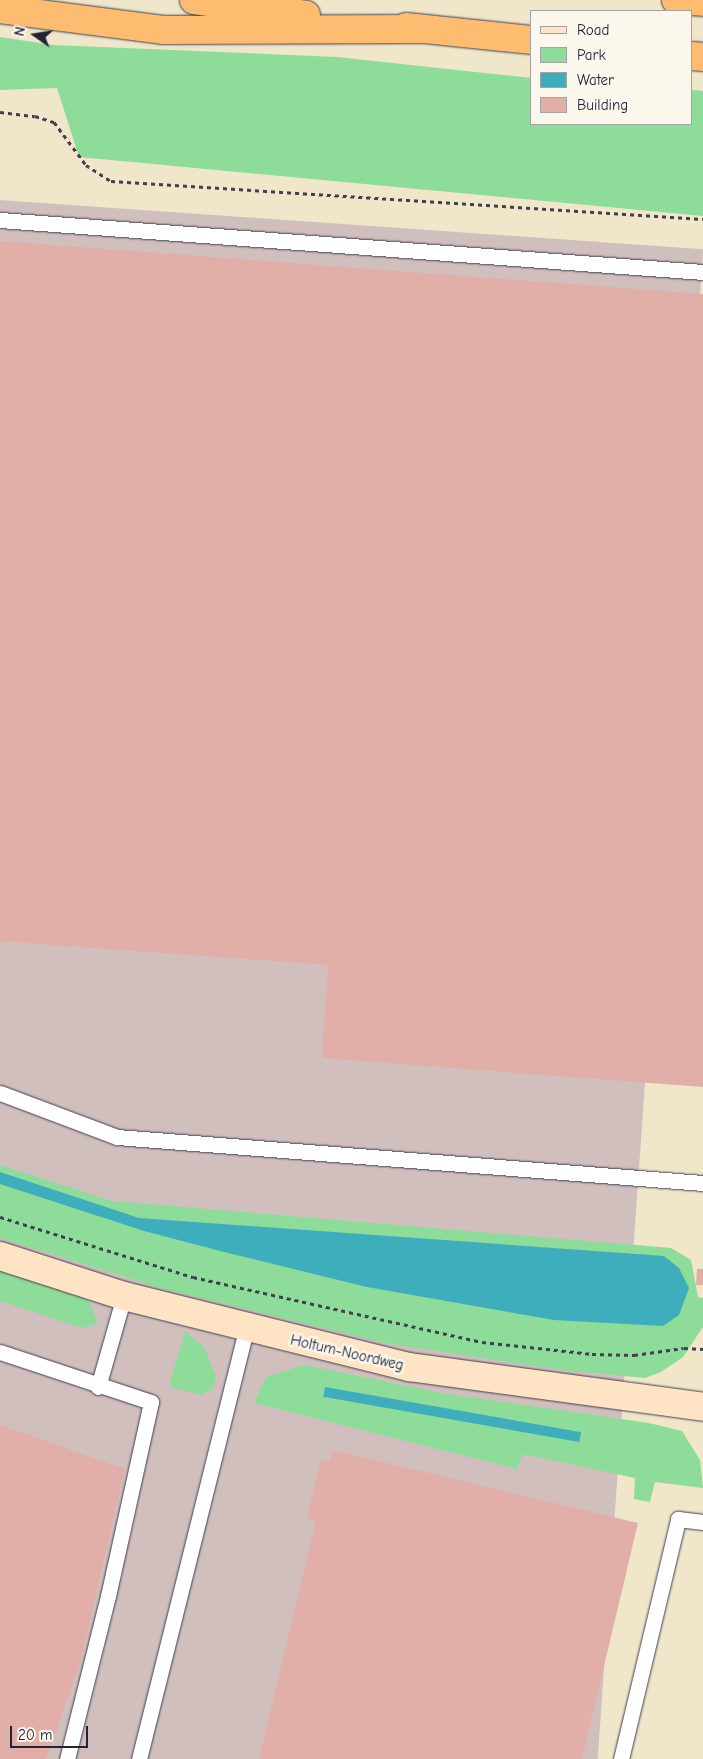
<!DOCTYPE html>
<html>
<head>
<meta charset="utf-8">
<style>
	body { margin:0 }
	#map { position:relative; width:703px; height:1759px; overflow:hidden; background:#f0e6ca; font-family:"Comic Neue",sans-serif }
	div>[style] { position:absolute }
	.industrial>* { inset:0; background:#d1bfbd; transform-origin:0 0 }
	.green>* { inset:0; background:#8ddc9a }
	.water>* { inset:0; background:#3faebc; transform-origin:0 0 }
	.building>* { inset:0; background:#e1aea8 }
	.path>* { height:3px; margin-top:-1.5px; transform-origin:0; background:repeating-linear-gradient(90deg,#413f50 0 4px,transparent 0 8px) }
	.roads { filter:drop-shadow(0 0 1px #413f50) drop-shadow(0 0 1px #413f50) }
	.lane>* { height:15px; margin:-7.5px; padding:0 7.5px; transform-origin:7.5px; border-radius:7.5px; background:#fff }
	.secondary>* { height:28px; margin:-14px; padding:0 14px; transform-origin:14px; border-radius:14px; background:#fee4c5 }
	.highway>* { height:28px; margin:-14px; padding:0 14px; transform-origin:14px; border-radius:14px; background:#fdbc6f }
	span { translate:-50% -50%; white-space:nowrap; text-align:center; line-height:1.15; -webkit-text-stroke:5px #fbf7ec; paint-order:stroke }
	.street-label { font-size:15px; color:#22223b }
	.legend { position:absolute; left:530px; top:10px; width:162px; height:115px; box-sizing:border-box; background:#fbf7ec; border:1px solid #a4a2a5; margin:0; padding:6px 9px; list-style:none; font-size:15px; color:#22223b }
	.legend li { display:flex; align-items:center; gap:10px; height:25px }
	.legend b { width:25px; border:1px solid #a4a2a5 }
	.north { position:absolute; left:10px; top:10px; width:50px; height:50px; -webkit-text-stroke:4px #fbf7ec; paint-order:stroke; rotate:283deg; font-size:14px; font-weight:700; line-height:20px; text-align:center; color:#22223b }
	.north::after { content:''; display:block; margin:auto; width:18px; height:22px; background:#22223b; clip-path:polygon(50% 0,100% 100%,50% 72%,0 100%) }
	.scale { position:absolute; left:10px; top:1726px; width:78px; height:22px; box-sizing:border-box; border:2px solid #22223b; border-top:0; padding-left:6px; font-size:15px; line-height:18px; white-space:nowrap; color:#22223b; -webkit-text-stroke:4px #fbf7ec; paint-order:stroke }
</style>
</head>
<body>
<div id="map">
	<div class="industrial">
		<div style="left:0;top:200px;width:705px;height:1559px;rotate:4deg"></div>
	</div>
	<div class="green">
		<div style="clip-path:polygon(0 37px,53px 45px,337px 57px,532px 78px,532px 124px,692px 124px,692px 90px,703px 91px,703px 216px,79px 157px,57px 88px,0 90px)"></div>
		<div style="clip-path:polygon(0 1165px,112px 1201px,671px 1248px,691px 1260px,698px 1297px,703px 1298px,703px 1327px,683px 1357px,661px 1372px,645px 1378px,561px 1370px,384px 1343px,164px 1289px,0 1238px)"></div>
		<div style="clip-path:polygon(0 1271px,88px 1299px,98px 1323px,83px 1328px,0 1301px)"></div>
		<div style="clip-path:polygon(185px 1331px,204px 1347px,216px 1377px,213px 1389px,200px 1395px,169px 1386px)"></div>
		<div style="clip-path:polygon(305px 1365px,442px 1393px,649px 1423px,682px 1431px,700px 1460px,703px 1488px,655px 1482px,650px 1502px,634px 1499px,635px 1478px,523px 1454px,517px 1469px,254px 1403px,266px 1377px)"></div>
	</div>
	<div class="water">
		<div style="clip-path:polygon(0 1172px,139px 1218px,664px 1256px,679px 1268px,689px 1288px,679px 1315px,663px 1326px,554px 1320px,367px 1287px,228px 1253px,144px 1231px,0 1184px)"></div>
		<div style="left:325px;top:1387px;width:260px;height:10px;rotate:10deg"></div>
	</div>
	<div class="building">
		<div style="clip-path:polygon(0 241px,703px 294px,703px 1087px,322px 1058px,328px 965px,0 941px)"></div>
		<div style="clip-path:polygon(697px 1269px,703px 1269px,703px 1285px,696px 1285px)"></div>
		<div style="clip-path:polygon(0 1425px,125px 1469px,80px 1664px,46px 1759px,0 1759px)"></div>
		<div style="clip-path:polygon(332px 1450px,638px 1523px,582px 1759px,259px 1759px,316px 1520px,307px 1518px,321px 1459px,330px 1461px)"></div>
	</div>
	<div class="path">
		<div style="left:0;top:112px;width:35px;rotate:7deg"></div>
		<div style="left:35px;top:116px;width:20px;rotate:18deg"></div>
		<div style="left:54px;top:122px;width:54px;rotate:53.3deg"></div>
		<div style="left:86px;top:165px;width:30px;rotate:33deg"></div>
		<div style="left:111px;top:181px;width:593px;rotate:3.67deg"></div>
		<div style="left:0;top:1217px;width:202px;rotate:17.3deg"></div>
		<div style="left:193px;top:1277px;width:296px;rotate:12.7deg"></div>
		<div style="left:482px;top:1342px;width:111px;rotate:6.2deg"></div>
		<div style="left:592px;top:1354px;width:42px;rotate:1.4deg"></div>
		<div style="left:634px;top:1355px;width:50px;rotate:-8deg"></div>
		<div style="left:684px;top:1348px;width:19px;rotate:3deg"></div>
	</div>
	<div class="roads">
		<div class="lane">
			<div style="left:0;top:220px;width:705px;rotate:4.23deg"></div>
			<div style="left:0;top:1093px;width:125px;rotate:20.6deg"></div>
			<div style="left:117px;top:1137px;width:588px;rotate:4.49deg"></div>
			<div style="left:0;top:1352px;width:159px;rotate:18.3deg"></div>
			<div style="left:151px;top:1402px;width:199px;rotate:102.5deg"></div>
			<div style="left:108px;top:1596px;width:168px;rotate:104.1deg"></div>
			<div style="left:98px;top:1387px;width:95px;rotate:-74.1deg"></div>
			<div style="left:139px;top:1759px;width:443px;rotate:-76deg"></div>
			<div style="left:621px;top:1759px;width:247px;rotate:-76.6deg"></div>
			<div style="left:678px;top:1519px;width:25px;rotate:7deg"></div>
		</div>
		<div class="secondary">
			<div style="left:0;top:1256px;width:130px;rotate:17.9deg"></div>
			<div style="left:124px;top:1296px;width:294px;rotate:14deg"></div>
			<div style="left:409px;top:1367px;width:297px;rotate:7.7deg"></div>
		</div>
		<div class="highway">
			<div style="left:194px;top:0;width:113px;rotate:7.6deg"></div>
			<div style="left:676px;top:0;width:27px;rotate:4deg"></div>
			<div style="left:0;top:9px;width:164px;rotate:7.3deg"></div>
			<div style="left:163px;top:30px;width:261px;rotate:-0.2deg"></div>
			<div style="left:406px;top:27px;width:127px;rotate:5.9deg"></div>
			<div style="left:692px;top:56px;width:11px;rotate:5deg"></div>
		</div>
	</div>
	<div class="street-label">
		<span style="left:347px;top:1353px;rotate:13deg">Holtum-Noordweg</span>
	</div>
	<ul class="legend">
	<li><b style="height:6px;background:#fee4c5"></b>Road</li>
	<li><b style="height:14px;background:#8ddc9a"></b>Park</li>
	<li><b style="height:14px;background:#3faebc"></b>Water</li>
	<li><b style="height:14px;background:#e1aea8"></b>Building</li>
	</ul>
	<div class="north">N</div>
	<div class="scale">20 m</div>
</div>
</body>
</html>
